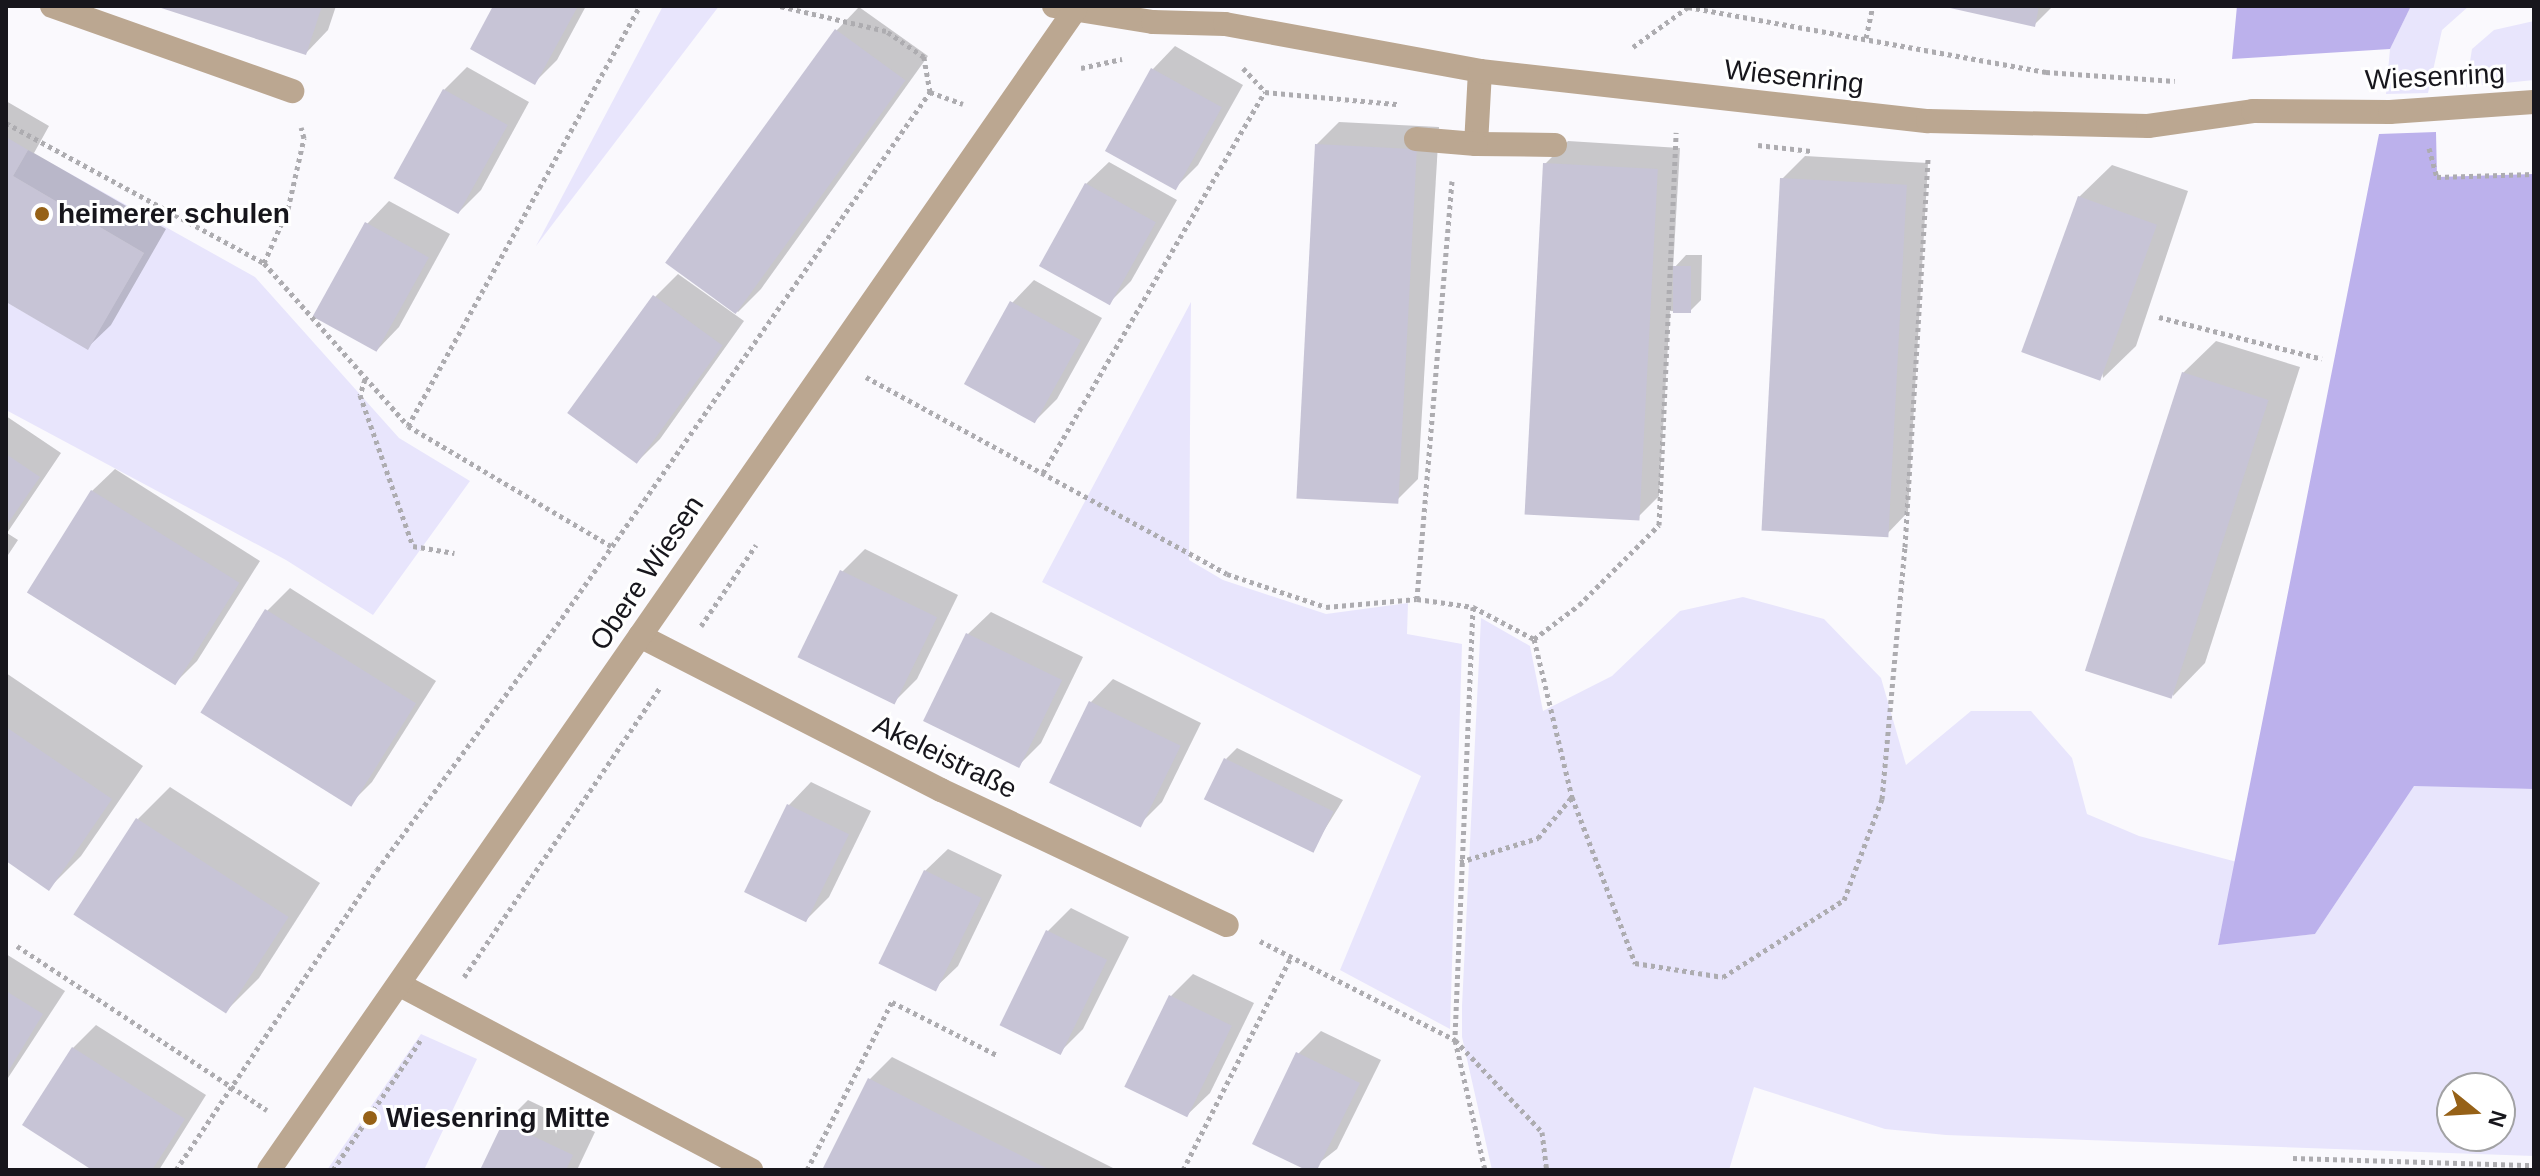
<!DOCTYPE html>
<html>
<head>
<meta charset="utf-8">
<style>
	body { margin:0 }
	#map { position:relative; width:2540px; height:1176px; overflow:hidden; background:#faf9fd; font-family:Helvetica,sans-serif }
	div>[style] { position:absolute }
	.green>* { inset:0; background:#e8e5fc }
	.forest>* { inset:0; background:#bcb1ec }
	.shadow>* { inset:0; background:#0003 }
	.building>* { inset:0; background:#c7c4d6; transform-origin:0 0 }
	.path>* { height:5px; margin-top:-2.5px; transform-origin:0; background:repeating-linear-gradient(90deg,#adacb0 0 4px,transparent 0 8px) }
	.service>* { height:24px; margin:-12px; padding:0 12px; transform-origin:12px; border-radius:12px; background:#bba791 }
	.minor>* { height:24px; margin:-12px; padding:0 12px; transform-origin:12px; border-radius:12px; background:#bba791 }
	.dots>* { width:22px; height:22px; translate:-50% -50%; box-sizing:border-box; border:4px solid #fff; border-radius:50% }
	span { translate:-50% -50%; white-space:nowrap; text-align:center; line-height:1.15; -webkit-text-stroke:6px #fff; paint-order:stroke }
	.street-label { font-size:28px; color:#17161c }
	.poi-label { font-size:28px; color:#17161c; font-weight:700 }
	.left { translate:0 -50%; text-align:left }
	.frame { position:absolute; inset:0; border:8px solid #17161c; pointer-events:none }
	.north { position:absolute; left:2436px; top:1072px; width:80px; height:80px; box-sizing:border-box; background:#fff; border:2px solid #a2a2a4; border-radius:50%; rotate:108deg; font-size:22px; font-weight:700; line-height:32px; text-align:center; color:#17161c }
	.north::after { content:''; display:block; margin:auto; width:28px; height:36px; background:#966117; clip-path:polygon(50% 0,100% 100%,50% 72%,0 100%) }
</style>
</head>
<body>
<div id="map">
	<div class="green">
		<div style="clip-path:polygon(663px 6px,719px 6px,536px 246px)"></div>
		<div style="clip-path:polygon(2411px 6px,2469px 6px,2442px 30px,2428px 93px,2386px 94px,2390px 49px)"></div>
		<div style="clip-path:polygon(2534px 21px,2534px 80px,2466px 87px,2472px 49px,2494px 30px)"></div>
		<div style="clip-path:polygon(28px 150px,255px 277px,399px 438px,470px 481px,373px 615px,286px 560px,6px 410px,6px 302px,88px 349px,144px 253px,13px 176px)"></div>
		<div style="clip-path:polygon(1191px 302px,1189px 560px,1223px 580px,1326px 614px,1408px 603px,1407px 634px,1462px 644px,1450px 1029px,1340px 970px,1421px 776px,1042px 582px)"></div>
		<div style="clip-path:polygon(evenodd,1743px 597px,1824px 619px,1881px 678px,1906px 765px,1971px 711px,2031px 711px,2072px 758px,2087px 814px,2139px 836px,2237px 862px,2218px 944px,2315px 934px,2414px 785px,2534px 789px,2534px 1156px,1946px 1135px,1885px 1129px,1754px 1087px,1729px 1170px,1492px 1170px,1462px 1037px,1462px 1006px,1481px 618px,1530px 646px,1543px 711px,1612px 676px,1680px 611px,1743px 597px,2452px 1088px,2500px 1088px,2500px 1136px,2452px 1136px,2452px 1088px)"></div>
		<div style="clip-path:polygon(421px 1034px,477px 1059px,424px 1170px,327px 1170px)"></div>
	</div>
	<div class="forest">
		<div style="clip-path:polygon(2237px 6px,2411px 6px,2390px 49px,2232px 59px)"></div>
		<div style="clip-path:polygon(2436px 132px,2437px 177px,2534px 174px,2534px 789px,2414px 786px,2315px 934px,2218px 945px,2379px 134px)"></div>
	</div>
	<div class="shadow">
		<div style="clip-path:polygon(158px 6px,336px 6px,328px 30px,306px 53px)"></div>
		<div style="clip-path:polygon(496px 6px,586px 6px,557px 60px,534px 83px)"></div>
		<div style="clip-path:polygon(1945px 6px,2053px 6px,2034px 25px)"></div>
		<div style="clip-path:polygon(859px 7px,928px 56px,761px 289px,738px 312px,670px 263px,837px 30px)"></div>
		<div style="clip-path:polygon(1175px 46px,1243px 85px,1198px 165px,1175px 188px,1153px 69px)"></div>
		<div style="clip-path:polygon(467px 67px,529px 102px,481px 190px,458px 213px,444px 90px)"></div>
		<div style="clip-path:polygon(6px 101px,49px 126px,34px 153px,166px 229px,111px 325px,88px 347px,6px 300px)"></div>
		<div style="clip-path:polygon(1339px 122px,1439px 127px,1418px 479px,1395px 502px,1317px 144px)"></div>
		<div style="clip-path:polygon(1568px 141px,1680px 148px,1673px 269px,1686px 255px,1702px 255px,1701px 300px,1689px 312px,1670px 311px,1659px 496px,1637px 518px,1545px 164px)"></div>
		<div style="clip-path:polygon(1805px 156px,1928px 163px,1908px 512px,1886px 535px,1782px 179px)"></div>
		<div style="clip-path:polygon(1109px 162px,1177px 200px,1131px 281px,1108px 304px,1086px 184px)"></div>
		<div style="clip-path:polygon(2112px 165px,2188px 191px,2136px 346px,2103px 378px,2079px 197px)"></div>
		<div style="clip-path:polygon(389px 201px,450px 234px,399px 327px,377px 350px,367px 224px)"></div>
		<div style="clip-path:polygon(678px 274px,744px 321px,660px 439px,637px 462px,655px 297px)"></div>
		<div style="clip-path:polygon(1034px 280px,1102px 318px,1057px 399px,1034px 422px,1012px 303px)"></div>
		<div style="clip-path:polygon(2216px 341px,2300px 367px,2205px 663px,2173px 696px,2183px 373px)"></div>
		<div style="clip-path:polygon(6px 416px,61px 453px,7px 533px,18px 540px,6px 558px)"></div>
		<div style="clip-path:polygon(115px 469px,260px 561px,197px 661px,174px 684px,92px 491px)"></div>
		<div style="clip-path:polygon(865px 549px,958px 595px,917px 679px,894px 702px,842px 572px)"></div>
		<div style="clip-path:polygon(290px 588px,436px 681px,372px 782px,350px 804px,267px 611px)"></div>
		<div style="clip-path:polygon(991px 612px,1083px 657px,1041px 743px,1018px 766px,968px 634px)"></div>
		<div style="clip-path:polygon(6px 673px,143px 766px,81px 856px,49px 888px,6px 859px)"></div>
		<div style="clip-path:polygon(1113px 679px,1201px 723px,1162px 802px,1139px 825px,1091px 702px)"></div>
		<div style="clip-path:polygon(1237px 748px,1343px 800px,1312px 850px,1226px 759px)"></div>
		<div style="clip-path:polygon(811px 782px,871px 811px,829px 897px,806px 920px,789px 805px)"></div>
		<div style="clip-path:polygon(170px 787px,320px 883px,259px 978px,226px 1011px,138px 819px)"></div>
		<div style="clip-path:polygon(948px 849px,1002px 875px,958px 966px,935px 988px,925px 871px)"></div>
		<div style="clip-path:polygon(1071px 908px,1129px 937px,1083px 1029px,1060px 1052px,1048px 931px)"></div>
		<div style="clip-path:polygon(6px 954px,65px 991px,6px 1081px)"></div>
		<div style="clip-path:polygon(1193px 974px,1254px 1003px,1210px 1093px,1187px 1115px,1171px 996px)"></div>
		<div style="clip-path:polygon(96px 1025px,206px 1095px,159px 1170px,96px 1170px,73px 1048px)"></div>
		<div style="clip-path:polygon(1321px 1031px,1381px 1060px,1337px 1149px,1310px 1170px,1298px 1054px)"></div>
		<div style="clip-path:polygon(892px 1057px,1117px 1170px,825px 1170px,870px 1079px)"></div>
		<div style="clip-path:polygon(528px 1100px,595px 1132px,577px 1170px,483px 1170px,505px 1123px)"></div>
	</div>
	<div class="building">
		<div style="clip-path:polygon(155px 6px,322px 6px,306px 55px)"></div>
		<div style="clip-path:polygon(493px 6px,578px 6px,535px 85px,470px 49px)"></div>
		<div style="clip-path:polygon(1941px 6px,2039px 6px,2035px 27px)"></div>
		<div style="left:835px;top:29px;width:87px;height:289px;rotate:36deg"></div>
		<div style="left:1151px;top:68px;width:81px;height:95px;rotate:29deg"></div>
		<div style="left:443px;top:89px;width:74px;height:102px;rotate:29deg"></div>
		<div style="clip-path:polygon(6px 137px,28px 150px,13px 176px,144px 253px,88px 350px,6px 302px)"></div>
		<div style="left:1315px;top:144px;width:102px;height:355px;rotate:3deg"></div>
		<div style="left:1543px;top:163px;width:115px;height:352px;rotate:3deg"></div>
		<div style="left:1780px;top:178px;width:127px;height:353px;rotate:3deg"></div>
		<div style="left:1085px;top:183px;width:81px;height:95px;rotate:29deg"></div>
		<div style="left:2078px;top:196px;width:84px;height:166px;rotate:20deg"></div>
		<div style="left:365px;top:222px;width:73px;height:108px;rotate:29deg"></div>
		<div style="left:1673px;top:266px;width:18px;height:47px"></div>
		<div style="left:653px;top:295px;width:86px;height:146px;rotate:36deg"></div>
		<div style="left:1010px;top:301px;width:81px;height:95px;rotate:29deg"></div>
		<div style="left:2182px;top:372px;width:91px;height:314px;rotate:18deg"></div>
		<div style="clip-path:polygon(6px 454px,40px 477px,6px 526px)"></div>
		<div style="left:91px;top:490px;width:175px;height:121px;rotate:32deg"></div>
		<div style="left:840px;top:570px;width:108px;height:97px;rotate:26deg"></div>
		<div style="left:265px;top:609px;width:178px;height:122px;rotate:32deg"></div>
		<div style="left:966px;top:633px;width:107px;height:98px;rotate:26deg"></div>
		<div style="left:1089px;top:701px;width:102px;height:91px;rotate:26deg"></div>
		<div style="clip-path:polygon(6px 727px,112px 799px,49px 891px,6px 861px)"></div>
		<div style="left:1224px;top:758px;width:122px;height:46px;rotate:26deg"></div>
		<div style="left:787px;top:804px;width:69px;height:98px;rotate:26deg"></div>
		<div style="left:136px;top:818px;width:182px;height:115px;rotate:33deg"></div>
		<div style="left:924px;top:870px;width:64px;height:104px;rotate:26deg"></div>
		<div style="left:1046px;top:930px;width:68px;height:106px;rotate:26deg"></div>
		<div style="clip-path:polygon(6px 991px,43px 1014px,6px 1075px)"></div>
		<div style="left:1169px;top:995px;width:70px;height:102px;rotate:26deg"></div>
		<div style="clip-path:polygon(72px 1047px,185px 1119px,152px 1170px,92px 1170px,22px 1125px)"></div>
		<div style="clip-path:polygon(1296px 1052px,1360px 1083px,1317px 1170px,1306px 1170px,1252px 1144px)"></div>
		<div style="clip-path:polygon(868px 1078px,954px 1122px,1050px 1170px,822px 1170px)"></div>
		<div style="clip-path:polygon(503px 1122px,573px 1155px,566px 1170px,480px 1170px)"></div>
	</div>
	<div class="path">
		<div style="left:1866px;top:38px;width:33px;rotate:-78deg"></div>
		<div style="left:1633px;top:47px;width:68px;rotate:-36deg"></div>
		<div style="left:1688px;top:7px;width:364px;rotate:10.3deg"></div>
		<div style="left:2046px;top:72px;width:129px;rotate:4deg"></div>
		<div style="left:1081px;top:68px;width:42px;rotate:-12.4deg"></div>
		<div style="left:1243px;top:68px;width:33px;rotate:47deg"></div>
		<div style="left:1265px;top:92px;width:134px;rotate:5.2deg"></div>
		<div style="left:930px;top:92px;width:35px;rotate:20deg"></div>
		<div style="left:6px;top:123px;width:294px;rotate:28.5deg"></div>
		<div style="left:264px;top:263px;width:217px;rotate:48.5deg"></div>
		<div style="left:408px;top:426px;width:236px;rotate:30.6deg"></div>
		<div style="left:1758px;top:145px;width:53px;rotate:6.5deg"></div>
		<div style="left:2429px;top:148px;width:30px;rotate:75deg"></div>
		<div style="left:2437px;top:177px;width:97px;rotate:-1.8deg"></div>
		<div style="left:1452px;top:181px;width:419px;rotate:94.8deg"></div>
		<div style="left:1417px;top:599px;width:57px;rotate:8.1deg"></div>
		<div style="left:1473px;top:607px;width:433px;rotate:92.4deg"></div>
		<div style="left:1455px;top:1040px;width:133px;rotate:77deg"></div>
		<div style="left:264px;top:263px;width:59px;rotate:-66deg"></div>
		<div style="left:288px;top:209px;width:73px;rotate:-77.3deg"></div>
		<div style="left:304px;top:138px;width:11px;rotate:-105deg"></div>
		<div style="left:2159px;top:317px;width:168px;rotate:14.4deg"></div>
		<div style="left:866px;top:377px;width:411px;rotate:28.6deg"></div>
		<div style="left:1227px;top:574px;width:104px;rotate:18.4deg"></div>
		<div style="left:1326px;top:607px;width:91px;rotate:-5deg"></div>
		<div style="left:365px;top:379px;width:17px;rotate:107deg"></div>
		<div style="left:360px;top:395px;width:160px;rotate:70.7deg"></div>
		<div style="left:413px;top:546px;width:42px;rotate:9.7deg"></div>
		<div style="left:408px;top:426px;width:480px;rotate:-61.1deg"></div>
		<div style="left:1043px;top:473px;width:441px;rotate:-59.8deg"></div>
		<div style="left:1473px;top:607px;width:69px;rotate:27.7deg"></div>
		<div style="left:1534px;top:639px;width:163px;rotate:76.5deg"></div>
		<div style="left:1572px;top:797px;width:178px;rotate:69.2deg"></div>
		<div style="left:1635px;top:963px;width:89px;rotate:9deg"></div>
		<div style="left:1723px;top:977px;width:143px;rotate:-32.5deg"></div>
		<div style="left:1844px;top:900px;width:108px;rotate:-69.4deg"></div>
		<div style="left:1882px;top:799px;width:253px;rotate:-84.8deg"></div>
		<div style="left:1905px;top:547px;width:390px;rotate:-86.6deg"></div>
		<div style="left:701px;top:626px;width:98px;rotate:-55.8deg"></div>
		<div style="left:1534px;top:639px;width:56px;rotate:-37.1deg"></div>
		<div style="left:1579px;top:605px;width:113px;rotate:-45deg"></div>
		<div style="left:1659px;top:525px;width:393px;rotate:-87.5deg"></div>
		<div style="left:1460px;top:862px;width:82px;rotate:-17.1deg"></div>
		<div style="left:1538px;top:838px;width:52px;rotate:-50.5deg"></div>
		<div style="left:1260px;top:941px;width:219px;rotate:26.9deg"></div>
		<div style="left:1455px;top:1040px;width:127px;rotate:46.6deg"></div>
		<div style="left:1542px;top:1132px;width:38px;rotate:83deg"></div>
		<div style="left:17px;top:946px;width:299px;rotate:33.3deg"></div>
		<div style="left:464px;top:977px;width:350px;rotate:-55.9deg"></div>
		<div style="left:2293px;top:1158px;width:241px;rotate:1.7deg"></div>
		<div style="left:176px;top:1170px;width:361px;rotate:-56.2deg"></div>
		<div style="left:377px;top:870px;width:304px;rotate:-53.7deg"></div>
		<div style="left:557px;top:625px;width:651px;rotate:-55.02deg"></div>
		<div style="left:930px;top:92px;width:36px;rotate:-100deg"></div>
		<div style="left:924px;top:57px;width:46px;rotate:-145.6deg"></div>
		<div style="left:886px;top:31px;width:110px;rotate:-166.8deg"></div>
		<div style="left:333px;top:1170px;width:159px;rotate:-56deg"></div>
		<div style="left:807px;top:1170px;width:188px;rotate:-63.2deg"></div>
		<div style="left:892px;top:1002px;width:118px;rotate:26.8deg"></div>
		<div style="left:1183px;top:1170px;width:239px;rotate:-63.1deg"></div>
	</div>
	<div class="service">
		<div style="left:52px;top:6px;width:255px;rotate:19.5deg"></div>
		<div style="left:1480px;top:71px;width:73px;rotate:93.1deg"></div>
		<div style="left:1476px;top:144px;width:79px;rotate:0.7deg"></div>
		<div style="left:1416px;top:139px;width:60px;rotate:4.8deg"></div>
	</div>
	<div class="minor">
		<div style="left:1054px;top:6px;width:100px;rotate:9.2deg"></div>
		<div style="left:1153px;top:22px;width:72px;rotate:1.6deg"></div>
		<div style="left:1225px;top:24px;width:259px;rotate:10.4deg"></div>
		<div style="left:1480px;top:71px;width:451px;rotate:6.4deg"></div>
		<div style="left:1928px;top:121px;width:220px;rotate:1.3deg"></div>
		<div style="left:2148px;top:126px;width:106px;rotate:-8.1deg"></div>
		<div style="left:2253px;top:111px;width:137px;rotate:0.4deg"></div>
		<div style="left:2390px;top:112px;width:144px;rotate:-4deg"></div>
		<div style="left:640px;top:636px;width:338px;rotate:27.1deg"></div>
		<div style="left:941px;top:790px;width:316px;rotate:25.3deg"></div>
		<div style="left:400px;top:985px;width:397px;rotate:27.8deg"></div>
		<div style="left:269px;top:1170px;width:1413px;rotate:-55.21deg"></div>
	</div>
	<div class="dots">
		<div style="left:42px;top:214px;background:#966117"></div>
		<div style="left:370px;top:1118px;background:#966117"></div>
	</div>
	<div class="street-label">
		<span style="left:1794px;top:77px;rotate:6deg">Wiesenring</span>
		<span style="left:2435px;top:77px;rotate:-3deg">Wiesenring</span>
		<span style="left:647px;top:573px;rotate:-56deg">Obere Wiesen</span>
		<span style="left:945px;top:757px;rotate:26deg">Akeleistraße</span>
	</div>
	<div class="poi-label">
		<span class="left" style="left:58px;top:214px">heimerer schulen</span>
		<span class="left" style="left:386px;top:1118px">Wiesenring Mitte</span>
	</div>
	<div class="frame"></div>
	<div class="north">N</div>
</div>
</body>
</html>
